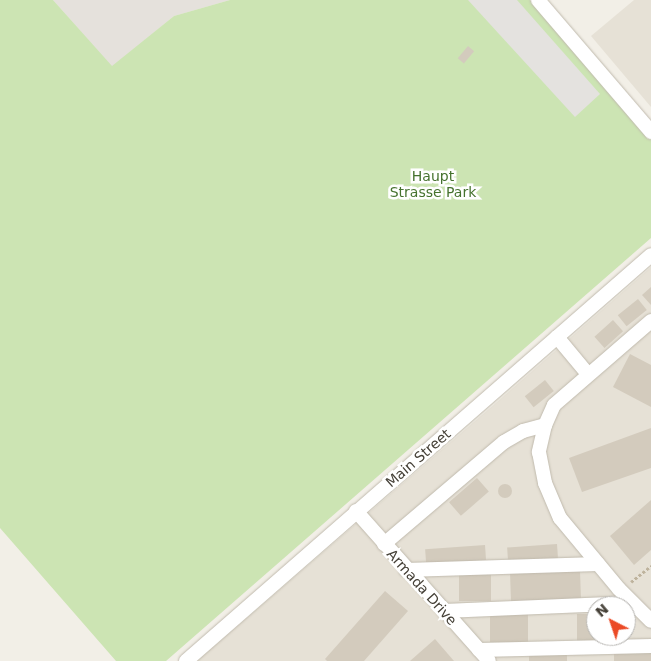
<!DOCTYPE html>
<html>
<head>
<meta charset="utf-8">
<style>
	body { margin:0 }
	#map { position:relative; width:651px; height:661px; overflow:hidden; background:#f2efe7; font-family:"DejaVu Sans",sans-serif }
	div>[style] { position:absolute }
	.residential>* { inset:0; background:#e6e1d6 }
	.industrial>* { inset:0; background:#e5e1dc }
	.green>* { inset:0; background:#cce4b3 }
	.parking>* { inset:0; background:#e4e2df }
	.building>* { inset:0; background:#d3cbbd; transform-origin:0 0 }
	.round { border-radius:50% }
	.path>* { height:2.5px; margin-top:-1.25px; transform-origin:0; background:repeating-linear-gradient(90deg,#beb39d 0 2.5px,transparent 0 5px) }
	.roads { filter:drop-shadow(0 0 1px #c0baad) drop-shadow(0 0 1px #c0baad) }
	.minor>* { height:14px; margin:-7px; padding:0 7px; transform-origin:7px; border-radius:7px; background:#fff }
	span { translate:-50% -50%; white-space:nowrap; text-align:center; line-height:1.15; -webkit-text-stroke:5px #fff; paint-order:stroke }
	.park-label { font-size:14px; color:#45722e }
	.street-label { font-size:14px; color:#454037 }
	.north { position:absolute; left:586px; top:596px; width:50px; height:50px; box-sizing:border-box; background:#fff; border:1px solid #b5b3af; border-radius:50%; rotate:319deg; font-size:14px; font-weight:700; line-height:20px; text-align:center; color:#454037 }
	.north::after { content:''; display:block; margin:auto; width:18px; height:22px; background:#eb4a26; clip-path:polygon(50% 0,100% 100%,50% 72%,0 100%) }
</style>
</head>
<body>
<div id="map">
	<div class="residential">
		<div style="clip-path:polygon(634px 0,651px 0,651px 107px,591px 36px)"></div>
		<div style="clip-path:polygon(evenodd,651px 267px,651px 661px,197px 661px,497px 402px,651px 267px,596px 606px,626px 606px,626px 636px,596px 636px,596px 606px)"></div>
	</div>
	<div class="industrial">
		<div style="clip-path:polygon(53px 0,230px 0,174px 16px,112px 67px)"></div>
	</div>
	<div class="green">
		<div style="clip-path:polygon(0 0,53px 0,112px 66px,174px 16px,230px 0,530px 0,651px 139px,651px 238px,166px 661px,116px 661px,0 528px)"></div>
	</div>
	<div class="parking">
		<div style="clip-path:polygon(468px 0,517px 0,600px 94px,575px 117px)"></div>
	</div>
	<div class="building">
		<div style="left:468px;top:46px;width:8px;height:16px;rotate:40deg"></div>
		<div style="clip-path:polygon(651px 287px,651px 305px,642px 295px)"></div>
		<div style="left:638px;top:299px;width:14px;height:26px;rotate:51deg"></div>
		<div style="left:613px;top:320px;width:15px;height:25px;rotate:48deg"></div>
		<div style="clip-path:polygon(630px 354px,651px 365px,651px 407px,613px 387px)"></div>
		<div style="left:545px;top:380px;width:14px;height:26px;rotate:51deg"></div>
		<div style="clip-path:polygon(651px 428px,651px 468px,582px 492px,569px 458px)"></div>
		<div style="left:477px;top:478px;width:18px;height:37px;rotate:49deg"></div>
		<div class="round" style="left:498px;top:484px;width:14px;height:14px"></div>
		<div style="clip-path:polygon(651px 500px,651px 550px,634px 565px,610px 536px)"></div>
		<div style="left:557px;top:544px;width:15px;height:50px;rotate:86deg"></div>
		<div style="left:485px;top:545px;width:15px;height:60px;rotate:86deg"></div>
		<div style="left:580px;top:571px;width:28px;height:70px;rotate:88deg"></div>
		<div style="left:491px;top:573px;width:28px;height:32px;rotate:90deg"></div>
		<div style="clip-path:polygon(385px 591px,408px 611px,364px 661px,327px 661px,325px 659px)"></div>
		<div style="left:528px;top:614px;width:28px;height:38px;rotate:90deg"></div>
		<div style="clip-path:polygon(577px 614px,596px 614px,596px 636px,615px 636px,615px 641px,577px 641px)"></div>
		<div style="clip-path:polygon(435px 639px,454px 661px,410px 661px)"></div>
		<div style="left:651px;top:653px;width:8px;height:37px;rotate:90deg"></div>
		<div style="clip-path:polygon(567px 654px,567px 661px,529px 661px,529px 655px)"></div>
	</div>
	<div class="path">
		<div style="left:631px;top:582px;width:26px;rotate:-39deg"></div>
	</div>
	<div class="roads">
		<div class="minor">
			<div style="left:538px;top:0;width:174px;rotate:49.4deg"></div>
			<div style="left:651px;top:321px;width:128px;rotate:139.1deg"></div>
			<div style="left:554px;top:405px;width:22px;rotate:114deg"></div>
			<div style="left:545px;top:425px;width:28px;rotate:103deg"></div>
			<div style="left:539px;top:452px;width:32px;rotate:79deg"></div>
			<div style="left:545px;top:483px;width:38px;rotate:67deg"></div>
			<div style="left:560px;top:518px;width:92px;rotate:50.3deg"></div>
			<div style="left:619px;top:589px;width:45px;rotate:45deg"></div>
			<div style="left:557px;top:337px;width:47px;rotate:50.2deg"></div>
			<div style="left:356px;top:511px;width:200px;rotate:48.4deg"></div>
			<div style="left:384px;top:544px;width:157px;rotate:-40.4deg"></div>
			<div style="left:504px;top:442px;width:22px;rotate:-30deg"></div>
			<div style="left:523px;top:431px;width:23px;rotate:-15deg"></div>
			<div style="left:406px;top:570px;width:192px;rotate:-1.8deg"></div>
			<div style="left:444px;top:611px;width:189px;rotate:-2.4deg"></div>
			<div style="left:479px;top:650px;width:172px;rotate:-1.3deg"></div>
			<div style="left:186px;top:661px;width:617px;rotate:-41.12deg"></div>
		</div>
	</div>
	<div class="park-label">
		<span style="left:433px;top:184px">Haupt<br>Strasse Park</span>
	</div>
	<div class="street-label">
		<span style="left:418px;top:458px;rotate:-41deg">Main Street</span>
		<span style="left:422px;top:587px;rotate:48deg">Armada Drive</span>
	</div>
	<div class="north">N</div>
</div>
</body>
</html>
